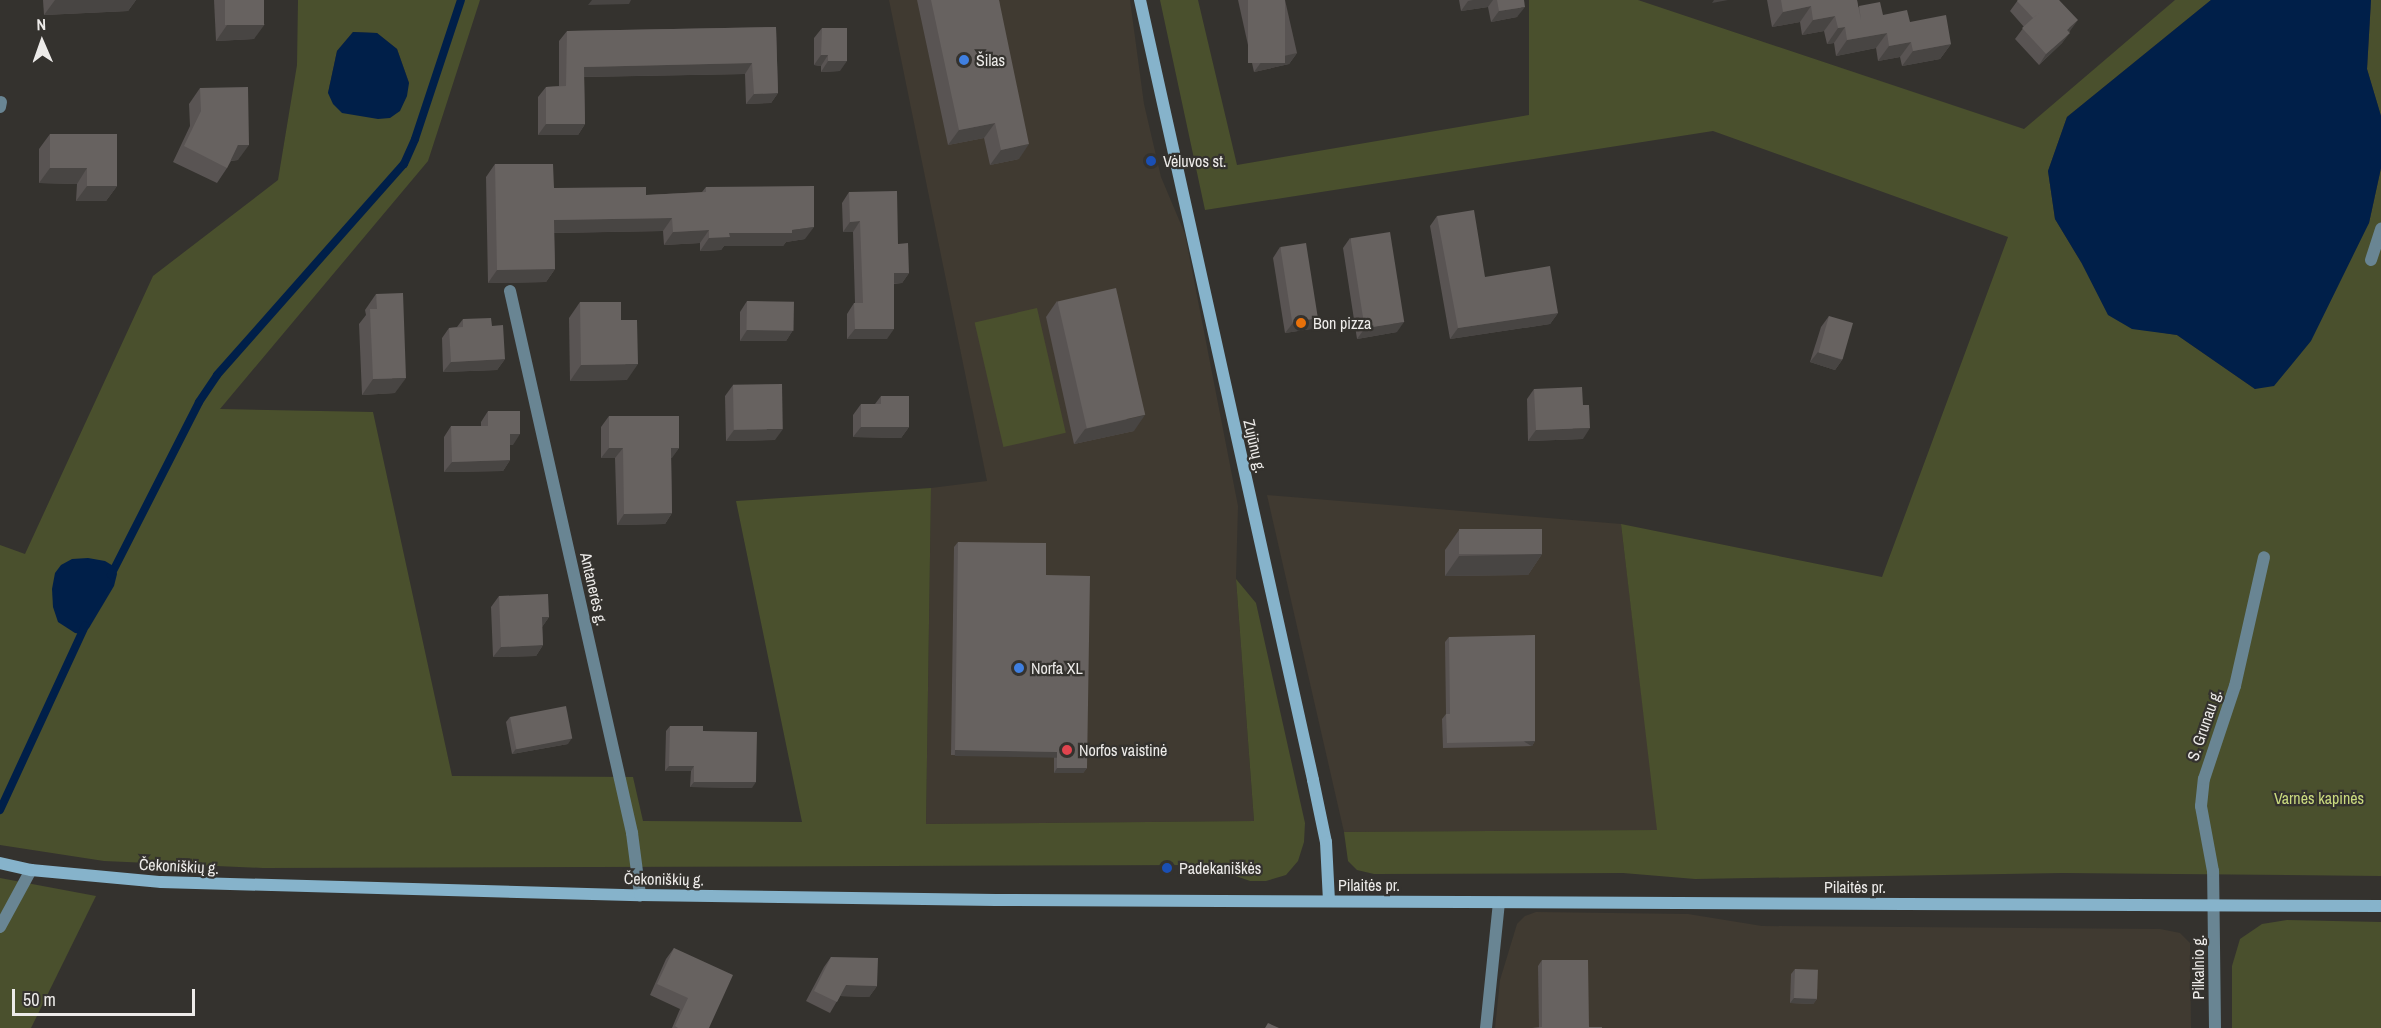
<!DOCTYPE html>
<html>
<head>
<meta charset="utf-8">
<style>
	body { margin:0 }
	#map { position:relative; width:2381px; height:1028px; overflow:hidden; background:#34322e; font-family:"Archivo Narrow",sans-serif }
	div>[style] { position:absolute }
	.built>* { inset:0; background:#403a31 }
	.green>* { inset:0; background:#4a502d; transform-origin:0 0 }
	.water>* { inset:0; background:#001f49 }
	.stream>* { height:8px; margin:-4px; padding:0 4px; transform-origin:4px; border-radius:4px; background:#001f49 }
	.street>* { height:12px; margin:-6px; padding:0 6px; transform-origin:6px; border-radius:6px; background:#698593 }
	.secondary>* { height:12px; margin:-6px; padding:0 6px; transform-origin:6px; border-radius:6px; background:#86b3cb }
	.wall>* { inset:0; background:#595453 }
	.shaded-wall>* { inset:0; background:#484543; transform-origin:0 0 }
	.building>* { inset:0; background:#676260; transform-origin:0 0 }
	.dots>* { width:16px; height:16px; translate:-50% -50%; box-sizing:border-box; border:3px solid #34322e; border-radius:50% }
	span { translate:-50% -50%; white-space:nowrap; text-align:center; line-height:1.15; -webkit-text-stroke:4.5px #34322e; paint-order:stroke }
	.poi-label { font-size:16px; color:#edebe9 }
	.left { translate:0 -50%; text-align:left }
	.street-label { font-size:16px; color:#edebe9 }
	.park-label { font-size:16px; color:#cada7f }
	.north { position:absolute; left:12px; top:12px; width:60px; height:60px; -webkit-text-stroke:4px #34322e; paint-order:stroke; rotate:358deg; font-size:16px; font-weight:700; line-height:24px; text-align:center; color:#edebe9 }
	.north::after { content:''; display:block; margin:auto; width:21px; height:27px; background:#edebe9; clip-path:polygon(50% 0,100% 100%,50% 72%,0 100%) }
	.scale { position:absolute; left:12px; top:989px; width:183px; height:27px; box-sizing:border-box; border:3px solid #edebe9; border-top:0; padding-left:8px; font-size:18px; line-height:21px; white-space:nowrap; color:#edebe9; -webkit-text-stroke:4px #34322e; paint-order:stroke }
</style>
</head>
<body>
<div id="map">
	<div class="built">
		<div style="clip-path:polygon(889px 0,1130px 0,1144px 104px,1161px 177px,1185px 234px,1238px 506px,1236px 579px,1254px 821px,926px 824px,931px 488px,987px 481px)"></div>
		<div style="clip-path:polygon(1267px 495px,1621px 524px,1658px 830px,1344px 832px)"></div>
		<div style="clip-path:polygon(1536px 912px,1688px 914px,1762px 926px,2160px 929px,2180px 933px,2190px 943px,2191px 1028px,1495px 1028px,1500px 980px,1517px 924px,1525px 916px)"></div>
	</div>
	<div class="green">
		<div style="clip-path:polygon(evenodd,298px 0,480px 0,428px 161px,220px 409px,373px 412px,452px 776px,633px 777px,643px 821px,802px 822px,736px 501px,931px 488px,926px 824px,1254px 821px,1236px 579px,1256px 603px,1305px 823px,1304px 842px,1298px 861px,1286px 875px,1266px 881px,1250px 881px,1205px 865px,263px 868px,104px 861px,0 845px,0 545px,25px 554px,153px 276px,278px 180px,297px 65px,298px 0,353px 32px,377px 33px,397px 49px,409px 83px,328px 93px,337px 51px,353px 32px)"></div>
		<div style="clip-path:polygon(1160px 0,1198px 0,1237px 165px,1529px 115px,1529px 0,1638px 0,2024px 129px,2175px 0,2211px 0,2067px 117px,2048px 171px,2055px 219px,2081px 262px,2159px 332px,2177px 335px,2255px 389px,2369px 223px,2381px 168px,2381px 876px,2063px 873px,1695px 879px,1623px 873px,1374px 874px,1357px 870px,1348px 861px,1344px 832px,1657px 830px,1621px 524px,1882px 577px,2008px 237px,1713px 131px,1205px 210px)"></div>
		<div style="clip-path:polygon(2371px 0,2381px 0,2381px 116px,2367px 69px)"></div>
		<div style="left:1037px;top:308px;width:128px;height:64px;rotate:77deg"></div>
		<div style="clip-path:polygon(0 878px,96px 896px,31px 1028px,0 1028px)"></div>
		<div style="clip-path:polygon(2287px 920px,2381px 922px,2381px 1028px,2232px 1028px,2232px 966px,2240px 939px,2262px 924px)"></div>
	</div>
	<div class="water">
		<div style="clip-path:polygon(2211px 0,2371px 0,2367px 69px,2381px 116px,2381px 168px,2369px 223px,2311px 341px,2274px 386px,2255px 389px,2177px 335px,2132px 329px,2108px 315px,2081px 262px,2055px 219px,2048px 171px,2067px 117px)"></div>
		<div style="clip-path:polygon(353px 32px,377px 33px,397px 49px,409px 83px,407px 96px,400px 111px,390px 118px,378px 119px,342px 113px,333px 104px,328px 93px,337px 51px)"></div>
		<div style="clip-path:polygon(88px 558px,105px 561px,115px 567px,117px 574px,114px 586px,89px 628px,81px 634px,75px 633px,58px 622px,53px 607px,52px 589px,55px 573px,61px 565px,72px 559px)"></div>
	</div>
	<div class="stream">
		<div style="left:111px;top:575px;width:194px;rotate:-63deg"></div>
		<div style="left:199px;top:402px;width:32px;rotate:-56deg"></div>
		<div style="left:217px;top:375px;width:282px;rotate:-48.5deg"></div>
		<div style="left:404px;top:164px;width:27px;rotate:-66deg"></div>
		<div style="left:415px;top:139px;width:146px;rotate:-71.7deg"></div>
		<div style="left:0;top:810px;width:203px;rotate:-65.2deg"></div>
	</div>
	<div class="street">
		<div style="left:0;top:107px;width:5px;rotate:-79deg"></div>
		<div style="left:2371px;top:260px;width:33px;rotate:-72deg"></div>
		<div style="left:510px;top:291px;width:556px;rotate:77.31deg"></div>
		<div style="left:632px;top:833px;width:63px;rotate:82.6deg"></div>
		<div style="left:0;top:927px;width:65px;rotate:-61.5deg"></div>
		<div style="left:1486px;top:1028px;width:126px;rotate:-84.1deg"></div>
		<div style="left:2215px;top:1028px;width:157px;rotate:-90.7deg"></div>
		<div style="left:2213px;top:871px;width:66px;rotate:-100.5deg"></div>
		<div style="left:2201px;top:806px;width:27px;rotate:-84deg"></div>
		<div style="left:2204px;top:779px;width:98px;rotate:-71.6deg"></div>
		<div style="left:2235px;top:686px;width:132px;rotate:-77.3deg"></div>
	</div>
	<div class="secondary">
		<div style="left:1140px;top:0;width:799px;rotate:77.49deg"></div>
		<div style="left:1313px;top:780px;width:63px;rotate:78.2deg"></div>
		<div style="left:1326px;top:842px;width:59px;rotate:87.1deg"></div>
		<div style="left:0;top:863px;width:32px;rotate:13deg"></div>
		<div style="left:31px;top:870px;width:131px;rotate:5.3deg"></div>
		<div style="left:161px;top:882px;width:479px;rotate:1.6deg"></div>
		<div style="left:640px;top:895px;width:356px;rotate:0.8deg"></div>
		<div style="left:996px;top:900px;width:1385px;rotate:0.25deg"></div>
	</div>
	<div class="wall">
		<div style="clip-path:polygon(43px 0,136px 0,128px 11px,44px 15px)"></div>
		<div style="clip-path:polygon(214px 0,264px 0,254px 39px,216px 41px)"></div>
		<div style="clip-path:polygon(917px 0,999px 0,1019px 159px,990px 165px,984px 138px,948px 145px)"></div>
		<div style="clip-path:polygon(1238px 0,1285px 0,1297px 53px,1289px 64px,1254px 72px)"></div>
		<div style="clip-path:polygon(1459px 0,1524px 0,1517px 17px,1491px 22px,1488px 7px,1461px 11px)"></div>
		<div style="clip-path:polygon(1767px 0,1857px 0,1858px 7px,1883px 15px,1910px 22px,1951px 44px,1940px 59px,1902px 66px,1900px 57px,1878px 61px,1876px 48px,1836px 56px,1834px 43px,1827px 44px,1824px 31px,1802px 35px,1800px 22px,1772px 27px)"></div>
		<div style="clip-path:polygon(2018px 0,2059px 0,2070px 31px,2062px 43px,2039px 65px,2015px 39px,2024px 27px,2010px 11px)"></div>
		<div style="clip-path:polygon(776px 27px,778px 93px,771px 103px,746px 104px,745px 74px,584px 77px,585px 124px,578px 135px,538px 135px,538px 97px,546px 87px,559px 86px,559px 41px,567px 31px)"></div>
		<div style="clip-path:polygon(822px 28px,840px 71px,821px 72px,821px 66px,814px 65px,814px 38px)"></div>
		<div style="clip-path:polygon(200px 88px,238px 160px,231px 161px,227px 168px,217px 183px,173px 162px,190px 126px,189px 104px)"></div>
		<div style="clip-path:polygon(50px 134px,117px 186px,106px 201px,76px 201px,77px 184px,39px 183px,39px 149px)"></div>
		<div style="clip-path:polygon(495px 164px,554px 188px,646px 195px,702px 192px,706px 187px,805px 239px,786px 242px,783px 246px,724px 246px,721px 250px,700px 251px,700px 243px,664px 245px,663px 231px,554px 233px,555px 269px,546px 282px,488px 283px,486px 177px)"></div>
		<div style="clip-path:polygon(849px 192px,898px 244px,909px 273px,902px 283px,894px 284px,887px 339px,847px 339px,847px 314px,854px 303px,855px 303px,853px 232px,843px 232px,842px 203px)"></div>
		<div style="clip-path:polygon(1437px 216px,1485px 277px,1558px 313px,1550px 324px,1450px 339px,1430px 226px)"></div>
		<div style="clip-path:polygon(1350px 238px,1397px 332px,1357px 339px,1343px 248px)"></div>
		<div style="clip-path:polygon(1280px 247px,1318px 318px,1311px 329px,1285px 333px,1273px 258px)"></div>
		<div style="clip-path:polygon(376px 294px,395px 393px,362px 395px,359px 324px,366px 315px,365px 310px)"></div>
		<div style="clip-path:polygon(747px 301px,793px 330px,786px 341px,740px 341px,740px 312px)"></div>
		<div style="clip-path:polygon(1057px 301px,1134px 431px,1074px 444px,1046px 317px)"></div>
		<div style="clip-path:polygon(580px 302px,621px 320px,627px 380px,570px 381px,569px 318px)"></div>
		<div style="clip-path:polygon(1829px 316px,1842px 360px,1835px 370px,1810px 362px,1821px 327px)"></div>
		<div style="clip-path:polygon(463px 319px,505px 359px,497px 370px,443px 372px,442px 338px,449px 328px,457px 327px)"></div>
		<div style="clip-path:polygon(733px 385px,775px 440px,726px 441px,725px 396px)"></div>
		<div style="clip-path:polygon(1534px 389px,1583px 439px,1528px 441px,1527px 399px)"></div>
		<div style="clip-path:polygon(881px 396px,909px 427px,901px 438px,853px 437px,853px 415px,861px 404px,875px 404px)"></div>
		<div style="clip-path:polygon(488px 411px,513px 445px,510px 445px,510px 460px,503px 471px,444px 472px,444px 437px,451px 426px,481px 426px,481px 422px)"></div>
		<div style="clip-path:polygon(609px 416px,679px 448px,671px 458px,672px 513px,665px 524px,617px 525px,615px 458px,601px 458px,601px 427px)"></div>
		<div style="clip-path:polygon(1459px 530px,1542px 554px,1528px 575px,1445px 576px,1445px 550px)"></div>
		<div style="clip-path:polygon(958px 542px,1046px 575px,1087px 768px,1083px 773px,1054px 773px,1054px 757px,951px 755px,954px 547px)"></div>
		<div style="clip-path:polygon(499px 596px,549px 617px,542px 627px,543px 645px,536px 656px,493px 657px,491px 607px)"></div>
		<div style="clip-path:polygon(1449px 637px,1535px 741px,1532px 746px,1443px 748px,1442px 719px,1446px 714px,1445px 642px)"></div>
		<div style="clip-path:polygon(510px 717px,568px 744px,512px 754px,506px 722px)"></div>
		<div style="clip-path:polygon(670px 726px,703px 731px,752px 788px,690px 787px,691px 771px,665px 771px,666px 731px)"></div>
		<div style="clip-path:polygon(674px 948px,709px 1028px,672px 1028px,680px 1009px,650px 995px,666px 959px)"></div>
		<div style="clip-path:polygon(831px 957px,877px 986px,869px 997px,840px 996px,830px 1013px,806px 1001px,824px 967px)"></div>
		<div style="clip-path:polygon(1542px 960px,1589px 1027px,1539px 1028px,1538px 966px)"></div>
		<div style="clip-path:polygon(1795px 969px,1817px 999px,1813px 1004px,1790px 1003px,1791px 974px)"></div>
	</div>
	<div class="shaded-wall">
		<div style="clip-path:polygon(55px 0,136px 0,128px 11px,44px 15px)"></div>
		<div style="clip-path:polygon(592px 0,631px 0,629px 4px,588px 5px)"></div>
		<div style="clip-path:polygon(1473px 0,1493px 0,1488px 7px,1461px 11px,1468px 1px)"></div>
		<div style="clip-path:polygon(1714px 0,1728px 0,1712px 3px)"></div>
		<div style="clip-path:polygon(1811px 6px,1800px 22px,1772px 27px,1783px 12px)"></div>
		<div style="clip-path:polygon(1525px 7px,1517px 17px,1491px 22px,1499px 11px)"></div>
		<div style="clip-path:polygon(1835px 16px,1824px 31px,1802px 35px,1813px 20px)"></div>
		<div style="clip-path:polygon(2078px 20px,2070px 31px,2059px 41px,2067px 30px)"></div>
		<div style="clip-path:polygon(265px 24px,254px 39px,216px 41px,227px 25px)"></div>
		<div style="clip-path:polygon(1845px 27px,1834px 43px,1827px 44px,1838px 28px)"></div>
		<div style="clip-path:polygon(1887px 33px,1876px 48px,1836px 56px,1847px 40px)"></div>
		<div style="clip-path:polygon(2070px 33px,2062px 43px,2039px 65px,2046px 54px)"></div>
		<div style="clip-path:polygon(1911px 42px,1900px 57px,1878px 61px,1889px 46px)"></div>
		<div style="clip-path:polygon(1951px 44px,1940px 59px,1902px 66px,1913px 51px)"></div>
		<div style="clip-path:polygon(1297px 53px,1289px 64px,1254px 72px,1262px 61px)"></div>
		<div style="clip-path:polygon(821px 55px,828px 55px,821px 66px,814px 65px)"></div>
		<div style="clip-path:polygon(828px 61px,847px 61px,840px 71px,821px 72px)"></div>
		<div style="clip-path:polygon(752px 63px,745px 74px,577px 77px,584px 67px)"></div>
		<div style="clip-path:polygon(778px 93px,771px 103px,746px 104px,754px 94px)"></div>
		<div style="clip-path:polygon(995px 123px,984px 138px,948px 145px,959px 130px)"></div>
		<div style="clip-path:polygon(546px 124px,585px 124px,578px 135px,538px 135px)"></div>
		<div style="clip-path:polygon(1029px 144px,1019px 159px,990px 165px,1001px 150px)"></div>
		<div style="clip-path:polygon(238px 145px,249px 145px,238px 160px,227px 161px)"></div>
		<div style="clip-path:polygon(50px 168px,87px 168px,77px 184px,39px 183px)"></div>
		<div style="clip-path:polygon(87px 186px,117px 186px,106px 201px,76px 201px)"></div>
		<div style="clip-path:polygon(672px 218px,663px 231px,545px 233px,554px 220px)"></div>
		<div style="clip-path:polygon(860px 221px,853px 232px,843px 232px,850px 222px)"></div>
		<div style="clip-path:polygon(814px 227px,805px 239px,786px 242px,783px 246px,724px 246px,721px 250px,700px 251px,709px 238px,729px 233px,792px 230px)"></div>
		<div style="clip-path:polygon(709px 230px,700px 243px,664px 245px,673px 232px)"></div>
		<div style="clip-path:polygon(555px 269px,546px 282px,488px 283px,497px 270px)"></div>
		<div style="clip-path:polygon(894px 273px,909px 273px,902px 283px,887px 284px)"></div>
		<div style="clip-path:polygon(1558px 313px,1550px 324px,1450px 339px,1458px 328px)"></div>
		<div style="clip-path:polygon(1318px 318px,1311px 329px,1285px 333px,1293px 323px)"></div>
		<div style="clip-path:polygon(1404px 322px,1397px 332px,1357px 339px,1365px 328px)"></div>
		<div style="clip-path:polygon(855px 329px,894px 329px,887px 339px,847px 339px)"></div>
		<div style="clip-path:polygon(747px 330px,793px 330px,786px 341px,740px 341px)"></div>
		<div style="clip-path:polygon(1818px 352px,1842px 360px,1835px 370px,1810px 362px)"></div>
		<div style="clip-path:polygon(505px 359px,497px 370px,443px 372px,451px 362px)"></div>
		<div style="clip-path:polygon(638px 364px,627px 380px,570px 381px,581px 365px)"></div>
		<div style="clip-path:polygon(406px 378px,395px 393px,362px 395px,373px 379px)"></div>
		<div style="clip-path:polygon(1145px 415px,1134px 431px,1074px 444px,1085px 429px)"></div>
		<div style="clip-path:polygon(861px 427px,909px 427px,901px 438px,853px 437px)"></div>
		<div style="clip-path:polygon(1590px 428px,1583px 439px,1528px 441px,1536px 430px)"></div>
		<div style="clip-path:polygon(783px 429px,775px 440px,726px 441px,734px 430px)"></div>
		<div style="clip-path:polygon(510px 434px,520px 434px,513px 445px,502px 445px)"></div>
		<div style="clip-path:polygon(609px 448px,623px 448px,615px 458px,601px 458px)"></div>
		<div style="clip-path:polygon(671px 448px,679px 448px,672px 458px,663px 458px)"></div>
		<div style="clip-path:polygon(510px 460px,503px 471px,444px 472px,452px 462px)"></div>
		<div style="clip-path:polygon(672px 513px,665px 524px,617px 525px,624px 514px)"></div>
		<div style="clip-path:polygon(1542px 554px,1528px 575px,1445px 576px,1459px 556px)"></div>
		<div style="clip-path:polygon(542px 617px,549px 617px,542px 627px)"></div>
		<div style="clip-path:polygon(543px 645px,536px 656px,493px 657px,501px 647px)"></div>
		<div style="clip-path:polygon(572px 738px,568px 744px,512px 754px,516px 749px)"></div>
		<div style="left:1535px;top:741px;width:6px;height:88px;rotate:121deg"></div>
		<div style="left:955px;top:750px;width:102px;height:6px;rotate:1deg"></div>
		<div style="clip-path:polygon(669px 766px,694px 766px,691px 771px,665px 771px)"></div>
		<div style="clip-path:polygon(1057px 768px,1087px 768px,1083px 773px,1054px 773px)"></div>
		<div style="clip-path:polygon(694px 782px,756px 782px,752px 788px,690px 787px)"></div>
		<div style="clip-path:polygon(846px 985px,877px 986px,869px 997px,838px 996px)"></div>
		<div style="clip-path:polygon(1794px 998px,1817px 999px,1813px 1004px,1790px 1003px)"></div>
	</div>
	<div class="building">
		<div style="left:225px;top:0;width:39px;height:25px"></div>
		<div style="clip-path:polygon(931px 0,999px 0,1029px 144px,1001px 150px,995px 123px,959px 130px)"></div>
		<div style="left:1248px;top:0;width:37px;height:63px"></div>
		<div style="clip-path:polygon(1497px 0,1524px 0,1525px 7px,1499px 11px)"></div>
		<div style="clip-path:polygon(1781px 0,1857px 0,1861px 20px,1859px 6px,1880px 2px,1883px 15px,1907px 10px,1910px 22px,1946px 15px,1951px 44px,1913px 51px,1911px 42px,1889px 46px,1887px 33px,1847px 40px,1845px 27px,1838px 28px,1835px 16px,1813px 20px,1811px 6px,1783px 12px)"></div>
		<div style="clip-path:polygon(2018px 0,2059px 0,2078px 20px,2067px 30px,2070px 33px,2046px 54px,2022px 28px,2040px 12px,2033px 18px,2017px 1px)"></div>
		<div style="clip-path:polygon(776px 27px,778px 93px,754px 94px,752px 63px,584px 67px,585px 124px,546px 124px,546px 87px,566px 86px,567px 31px)"></div>
		<div style="clip-path:polygon(822px 28px,847px 28px,847px 61px,828px 61px,828px 55px,821px 55px)"></div>
		<div style="clip-path:polygon(248px 87px,249px 145px,238px 145px,227px 168px,184px 146px,201px 111px,200px 88px)"></div>
		<div style="clip-path:polygon(50px 134px,117px 134px,117px 186px,87px 186px,87px 168px,50px 168px)"></div>
		<div style="clip-path:polygon(495px 164px,553px 164px,554px 188px,646px 187px,646px 195px,706px 192px,706px 187px,814px 186px,814px 227px,792px 230px,792px 233px,729px 233px,730px 237px,709px 238px,709px 230px,673px 232px,672px 218px,554px 220px,555px 269px,497px 270px)"></div>
		<div style="clip-path:polygon(897px 191px,898px 244px,908px 243px,909px 273px,894px 273px,894px 329px,855px 329px,854px 303px,863px 303px,860px 221px,850px 222px,849px 192px)"></div>
		<div style="clip-path:polygon(1474px 210px,1485px 277px,1550px 266px,1558px 313px,1458px 328px,1437px 216px)"></div>
		<div style="left:1390px;top:232px;width:91px;height:40px;rotate:81deg"></div>
		<div style="left:1306px;top:243px;width:76px;height:26px;rotate:81deg"></div>
		<div style="left:1116px;top:288px;width:130px;height:60px;rotate:77deg"></div>
		<div style="clip-path:polygon(403px 293px,406px 378px,373px 379px,370px 309px,377px 309px,376px 294px)"></div>
		<div style="left:747px;top:301px;width:47px;height:29px;rotate:1deg"></div>
		<div style="clip-path:polygon(580px 302px,621px 302px,621px 320px,637px 320px,638px 364px,581px 365px)"></div>
		<div style="left:1829px;top:316px;width:25px;height:38px;rotate:16deg"></div>
		<div style="clip-path:polygon(491px 318px,492px 326px,503px 325px,505px 359px,451px 362px,449px 328px,463px 327px,463px 319px)"></div>
		<div style="left:782px;top:384px;width:45px;height:49px;rotate:89deg"></div>
		<div style="clip-path:polygon(1582px 387px,1583px 405px,1589px 405px,1590px 428px,1536px 430px,1534px 389px)"></div>
		<div style="clip-path:polygon(881px 396px,909px 396px,909px 427px,861px 427px,861px 404px,881px 404px)"></div>
		<div style="clip-path:polygon(488px 411px,520px 411px,520px 434px,510px 434px,510px 460px,452px 462px,451px 426px,488px 426px)"></div>
		<div style="clip-path:polygon(609px 416px,679px 416px,679px 448px,671px 448px,672px 513px,624px 514px,623px 448px,609px 448px)"></div>
		<div style="left:1542px;top:529px;width:25px;height:83px;rotate:90deg"></div>
		<div style="clip-path:polygon(958px 542px,1046px 543px,1046px 575px,1090px 576px,1087px 768px,1057px 768px,1057px 752px,955px 750px)"></div>
		<div style="clip-path:polygon(548px 594px,549px 617px,542px 617px,543px 645px,501px 647px,499px 596px)"></div>
		<div style="clip-path:polygon(1535px 635px,1535px 741px,1447px 743px,1446px 714px,1450px 714px,1449px 637px)"></div>
		<div style="left:566px;top:706px;width:33px;height:57px;rotate:79deg"></div>
		<div style="clip-path:polygon(670px 726px,703px 726px,703px 731px,757px 732px,756px 782px,694px 782px,694px 766px,669px 766px)"></div>
		<div style="clip-path:polygon(674px 948px,733px 975px,709px 1028px,678px 1028px,675px 1026px,688px 998px,657px 984px)"></div>
		<div style="clip-path:polygon(831px 957px,878px 958px,877px 986px,846px 985px,837px 1002px,814px 991px)"></div>
		<div style="clip-path:polygon(1542px 960px,1588px 960px,1589px 1027px,1602px 1027px,1602px 1028px,1532px 1028px,1542px 1027px)"></div>
		<div style="left:1795px;top:969px;width:23px;height:29px;rotate:2deg"></div>
		<div style="clip-path:polygon(1268px 1023px,1279px 1028px,1265px 1028px)"></div>
	</div>
	<div class="dots">
		<div style="left:964px;top:60px;background:#3f7fe0"></div>
		<div style="left:1151px;top:161px;background:#1a4fb4"></div>
		<div style="left:1301px;top:323px;background:#e8710a"></div>
		<div style="left:1019px;top:668px;background:#3f7fe0"></div>
		<div style="left:1067px;top:750px;background:#e0444e"></div>
		<div style="left:1167px;top:868px;background:#1a4fb4"></div>
	</div>
	<div class="poi-label">
		<span class="left" style="left:976px;top:60px">Šilas</span>
		<span class="left" style="left:1163px;top:161px">Vėluvos st.</span>
		<span class="left" style="left:1313px;top:323px">Bon pizza</span>
		<span class="left" style="left:1031px;top:668px">Norfa XL</span>
		<span class="left" style="left:1079px;top:750px">Norfos vaistinė</span>
		<span class="left" style="left:1179px;top:868px">Padekaniškės</span>
	</div>
	<div class="street-label">
		<span style="left:1255px;top:446px;rotate:77deg">Zujūnų g.</span>
		<span style="left:594px;top:589px;rotate:77deg">Antanerės g.</span>
		<span style="left:2204px;top:725px;rotate:-71deg">S. Grunau g.</span>
		<span style="left:179px;top:866px;rotate:3deg">Čekoniškių g.</span>
		<span style="left:664px;top:879px;rotate:1deg">Čekoniškių g.</span>
		<span style="left:1369px;top:885px">Pilaitės pr.</span>
		<span style="left:1855px;top:887px">Pilaitės pr.</span>
		<span style="left:2198px;top:967px;rotate:-90deg">Pilkalnio g.</span>
	</div>
	<div class="park-label">
		<span style="left:2319px;top:798px">Varnės kapinės</span>
	</div>
	<div class="north">N</div>
	<div class="scale">50 m</div>
</div>
</body>
</html>
